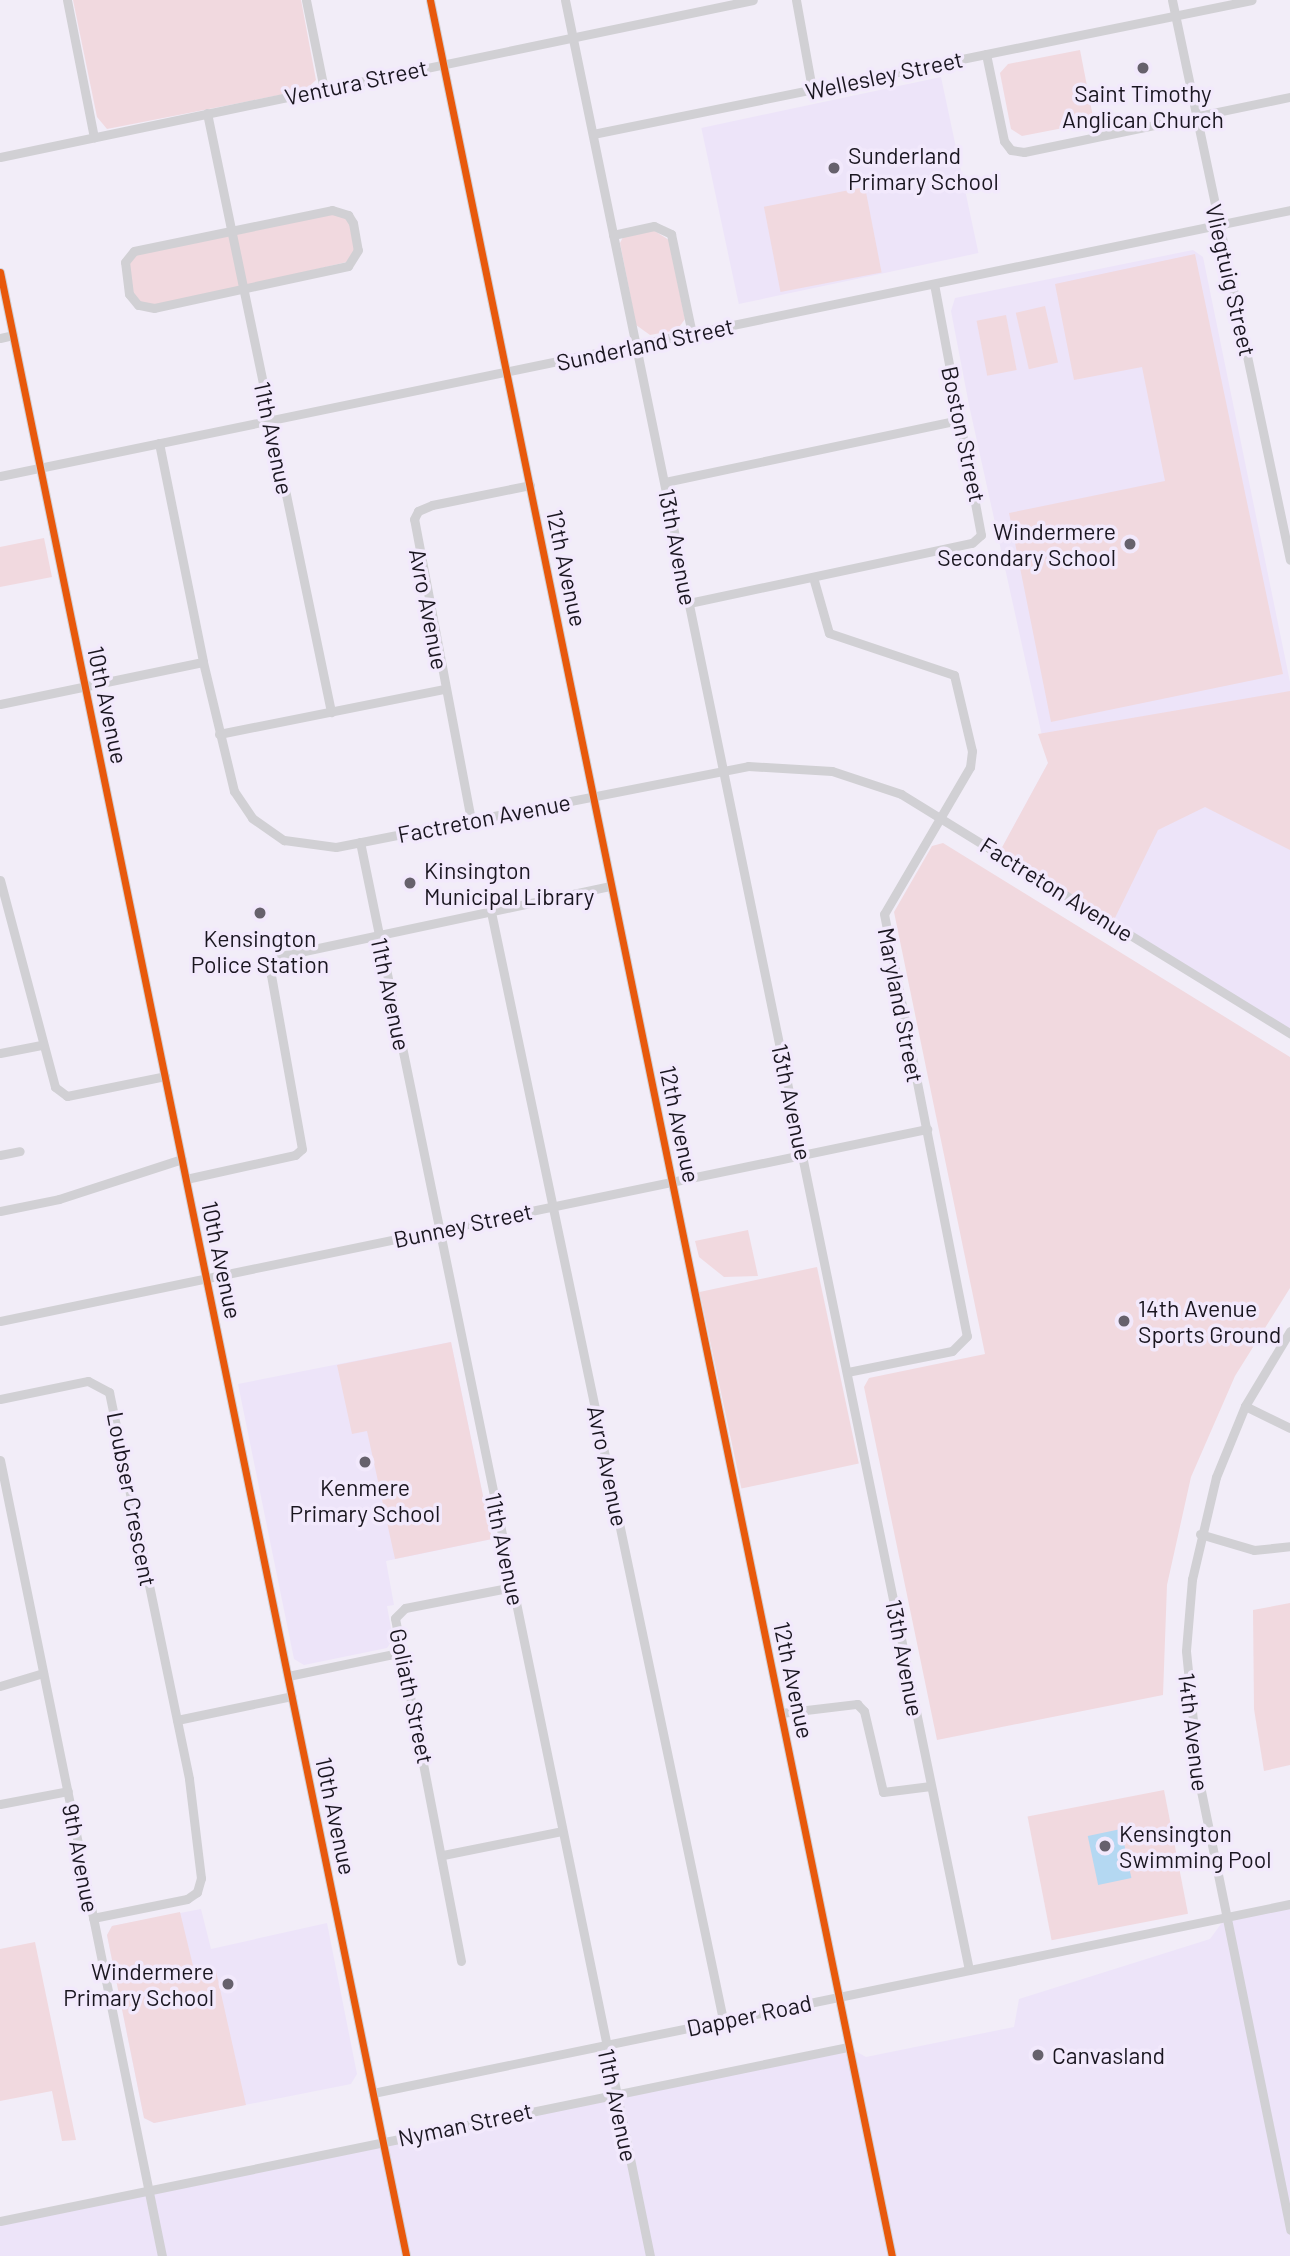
<!DOCTYPE html>
<html>
<head>
<meta charset="utf-8">
<style>
	body { margin:0 }
	#map { position:relative; width:1290px; height:2256px; overflow:hidden; background:#f2edf8; font-family:Barlow,sans-serif }
	div>[style] { position:absolute }
	.built>* { inset:0; background:#ede4f9; transform-origin:0 0 }
	.green>* { inset:0; background:#f1d9df; transform-origin:0 0 }
	.water>* { inset:0; background:#b4d8f2; transform-origin:0 0 }
	.minor>* { height:9px; margin:-4.5px; padding:0 4.5px; transform-origin:4.5px; border-radius:4.5px; background:#d1d0d4 }
	.cycleway>* { height:7px; margin:-3.5px; padding:0 3.5px; transform-origin:3.5px; border-radius:3.5px; background:#e8590c }
	.dots>* { width:19px; height:19px; translate:-50% -50%; box-sizing:border-box; border:4px solid #f2e9fc; border-radius:50% }
	span { translate:-50% -50%; white-space:nowrap; text-align:center; line-height:1.15; -webkit-text-stroke:7px #f2e9fc; paint-order:stroke }
	.street-label { font-size:23px; color:#1a1620 }
	.poi-label { font-size:23px; color:#1a1620 }
	.left { translate:0 -50%; text-align:left }
	.right { translate:-100% -50%; text-align:right }
</style>
</head>
<body>
<div id="map">
	<div class="built">
		<div style="left:941px;top:77px;width:180px;height:245px;rotate:78deg"></div>
		<div style="clip-path:polygon(1193px 250px,1203px 257px,1290px 682px,1290px 1029px,999px 853px,1048px 763px,969px 405px,951px 311px,955px 298px)"></div>
		<div style="clip-path:polygon(451px 1342px,492px 1539px,386px 1561px,394px 1605px,387px 1606px,393px 1639px,387px 1648px,304px 1665px,294px 1659px,238px 1384px)"></div>
		<div style="clip-path:polygon(1290px 1904px,1290px 2256px,0 2256px,0 2221px,848px 2047px,866px 2057px,1014px 2027px,1019px 1999px,1210px 1939px,1226px 1917px)"></div>
		<div style="clip-path:polygon(201px 1909px,211px 1949px,327px 1923px,357px 2074px,351px 2084px,154px 2123px,144px 2118px,107px 1935px,112px 1926px)"></div>
	</div>
	<div class="green">
		<div style="clip-path:polygon(73px 0,301px 0,316px 80px,305px 90px,107px 129px,97px 117px)"></div>
		<div style="clip-path:polygon(1080px 50px,1094px 122px,1022px 136px,1011px 129px,1000px 73px,1008px 64px)"></div>
		<div style="left:865px;top:187px;width:87px;height:103px;rotate:79deg"></div>
		<div style="clip-path:polygon(332px 210px,353px 223px,355px 260px,154px 308px,138px 305px,125px 273px,134px 251px)"></div>
		<div style="clip-path:polygon(653px 230px,669px 240px,685px 319px,677px 330px,650px 335px,636px 325px,620px 243px,623px 237px)"></div>
		<div style="clip-path:polygon(1195px 254px,1283px 674px,1051px 722px,1009px 513px,1165px 481px,1142px 367px,1074px 380px,1055px 284px)"></div>
		<div style="left:1045px;top:306px;width:58px;height:30px;rotate:77deg"></div>
		<div style="left:1006px;top:315px;width:56px;height:30px;rotate:79deg"></div>
		<div style="clip-path:polygon(44px 538px,52px 577px,0 587px,0 547px)"></div>
		<div style="clip-path:polygon(1290px 691px,1290px 850px,1205px 807px,1158px 830px,1112px 924px,999px 853px,1048px 763px,1038px 734px)"></div>
		<div style="clip-path:polygon(943px 843px,1290px 1057px,1290px 1288px,1235px 1376px,1191px 1477px,1167px 1585px,1163px 1695px,937px 1740px,864px 1387px,869px 1378px,985px 1354px,894px 912px,932px 846px)"></div>
		<div style="clip-path:polygon(748px 1230px,758px 1276px,724px 1277px,699px 1257px,695px 1241px)"></div>
		<div style="left:817px;top:1267px;width:201px;height:120px;rotate:78deg"></div>
		<div style="clip-path:polygon(451px 1342px,492px 1539px,395px 1559px,367px 1431px,352px 1434px,337px 1365px)"></div>
		<div style="clip-path:polygon(1290px 1603px,1290px 1765px,1264px 1771px,1254px 1709px,1253px 1610px)"></div>
		<div style="left:1164px;top:1790px;width:126px;height:139px;rotate:79deg"></div>
		<div style="clip-path:polygon(180px 1912px,195px 1974px,216px 1971px,246px 2105px,154px 2123px,144px 2118px,107px 1935px,112px 1926px)"></div>
		<div style="clip-path:polygon(35px 1942px,76px 2140px,62px 2141px,52px 2091px,0 2101px,0 1949px)"></div>
	</div>
	<div class="water">
		<div style="left:1121px;top:1829px;width:50px;height:34px;rotate:78deg"></div>
	</div>
	<div class="minor">
		<div style="left:67px;top:0;width:140px;rotate:78.9deg"></div>
		<div style="left:306px;top:0;width:91px;rotate:78.6deg"></div>
		<div style="left:430px;top:0;width:2303px;rotate:78.43deg"></div>
		<div style="left:565px;top:0;width:2011px;rotate:78.41deg"></div>
		<div style="left:796px;top:0;width:90px;rotate:79.8deg"></div>
		<div style="left:1172px;top:0;width:572px;rotate:78.1deg"></div>
		<div style="left:986px;top:54px;width:89px;rotate:78.3deg"></div>
		<div style="left:1004px;top:141px;width:11px;rotate:52deg"></div>
		<div style="left:1011px;top:150px;width:13px;rotate:9deg"></div>
		<div style="left:1024px;top:152px;width:272px;rotate:-11.7deg"></div>
		<div style="left:207px;top:113px;width:612px;rotate:78.3deg"></div>
		<div style="left:593px;top:134px;width:672px;rotate:-11.49deg"></div>
		<div style="left:0;top:157px;width:769px;rotate:-11.78deg"></div>
		<div style="left:332px;top:210px;width:17px;rotate:17deg"></div>
		<div style="left:348px;top:215px;width:9px;rotate:58deg"></div>
		<div style="left:353px;top:223px;width:27px;rotate:80deg"></div>
		<div style="left:358px;top:250px;width:19px;rotate:122deg"></div>
		<div style="left:348px;top:266px;width:198px;rotate:167.8deg"></div>
		<div style="left:154px;top:308px;width:16px;rotate:-169deg"></div>
		<div style="left:138px;top:305px;width:14px;rotate:-129deg"></div>
		<div style="left:129px;top:294px;width:32px;rotate:-97deg"></div>
		<div style="left:125px;top:262px;width:14px;rotate:-51deg"></div>
		<div style="left:134px;top:251px;width:202px;rotate:-11.7deg"></div>
		<div style="left:613px;top:235px;width:42px;rotate:-12.4deg"></div>
		<div style="left:654px;top:226px;width:19px;rotate:25deg"></div>
		<div style="left:671px;top:234px;width:102px;rotate:78.1deg"></div>
		<div style="left:0;top:272px;width:2025px;rotate:78.43deg"></div>
		<div style="left:0;top:338px;width:13px;rotate:-13deg"></div>
		<div style="left:159px;top:443px;width:223px;rotate:78.6deg"></div>
		<div style="left:203px;top:662px;width:133px;rotate:76.5deg"></div>
		<div style="left:234px;top:791px;width:32px;rotate:56deg"></div>
		<div style="left:252px;top:818px;width:39px;rotate:35deg"></div>
		<div style="left:284px;top:840px;width:52px;rotate:7.7deg"></div>
		<div style="left:336px;top:847px;width:420px;rotate:-11.1deg"></div>
		<div style="left:748px;top:766px;width:84px;rotate:3.4deg"></div>
		<div style="left:832px;top:771px;width:73px;rotate:18.4deg"></div>
		<div style="left:901px;top:794px;width:457px;rotate:31.6deg"></div>
		<div style="left:0;top:476px;width:1317px;rotate:-11.65deg"></div>
		<div style="left:665px;top:482px;width:301px;rotate:-11.9deg"></div>
		<div style="left:813px;top:577px;width:58px;rotate:74.1deg"></div>
		<div style="left:829px;top:633px;width:132px;rotate:18.6deg"></div>
		<div style="left:954px;top:675px;width:78px;rotate:76.7deg"></div>
		<div style="left:972px;top:751px;width:16px;rotate:97deg"></div>
		<div style="left:970px;top:767px;width:170px;rotate:120.3deg"></div>
		<div style="left:884px;top:914px;width:430px;rotate:78.9deg"></div>
		<div style="left:967px;top:1336px;width:21px;rotate:135deg"></div>
		<div style="left:952px;top:1351px;width:106px;rotate:168.6deg"></div>
		<div style="left:689px;top:603px;width:289px;rotate:-12deg"></div>
		<div style="left:972px;top:543px;width:12px;rotate:-42deg"></div>
		<div style="left:981px;top:535px;width:254px;rotate:-100.6deg"></div>
		<div style="left:0;top:704px;width:207px;rotate:-11.7deg"></div>
		<div style="left:219px;top:734px;width:230px;rotate:-11.3deg"></div>
		<div style="left:471px;top:820px;width:306px;rotate:-100.7deg"></div>
		<div style="left:414px;top:519px;width:9px;rotate:-63deg"></div>
		<div style="left:418px;top:511px;width:15px;rotate:-23deg"></div>
		<div style="left:432px;top:505px;width:100px;rotate:-11.5deg"></div>
		<div style="left:360px;top:842px;width:1443px;rotate:78.41deg"></div>
		<div style="left:0;top:880px;width:214px;rotate:75.1deg"></div>
		<div style="left:55px;top:1087px;width:15px;rotate:37deg"></div>
		<div style="left:67px;top:1096px;width:100px;rotate:-11.5deg"></div>
		<div style="left:491px;top:912px;width:1132px;rotate:78.17deg"></div>
		<div style="left:0;top:1053px;width:42px;rotate:-11deg"></div>
		<div style="left:0;top:1155px;width:20px;rotate:-11deg"></div>
		<div style="left:186px;top:1179px;width:112px;rotate:-12.4deg"></div>
		<div style="left:295px;top:1155px;width:9px;rotate:-41deg"></div>
		<div style="left:302px;top:1149px;width:177px;rotate:-100.1deg"></div>
		<div style="left:271px;top:975px;width:19px;rotate:-74deg"></div>
		<div style="left:276px;top:957px;width:342px;rotate:-12deg"></div>
		<div style="left:0;top:1211px;width:60px;rotate:-11.5deg"></div>
		<div style="left:59px;top:1199px;width:129px;rotate:-18deg"></div>
		<div style="left:0;top:1321px;width:947px;rotate:-11.7deg"></div>
		<div style="left:1290px;top:1331px;width:87px;rotate:121deg"></div>
		<div style="left:1245px;top:1406px;width:77px;rotate:112.2deg"></div>
		<div style="left:1216px;top:1477px;width:105px;rotate:103.2deg"></div>
		<div style="left:1192px;top:1579px;width:72px;rotate:94.8deg"></div>
		<div style="left:1186px;top:1651px;width:131px;rotate:84.3deg"></div>
		<div style="left:1199px;top:1781px;width:458px;rotate:78.5deg"></div>
		<div style="left:0;top:1399px;width:90px;rotate:-11.6deg"></div>
		<div style="left:88px;top:1381px;width:24px;rotate:28deg"></div>
		<div style="left:109px;top:1392px;width:395px;rotate:78.3deg"></div>
		<div style="left:189px;top:1779px;width:100px;rotate:83.1deg"></div>
		<div style="left:201px;top:1878px;width:15px;rotate:106deg"></div>
		<div style="left:197px;top:1892px;width:12px;rotate:145deg"></div>
		<div style="left:187px;top:1899px;width:96px;rotate:168.6deg"></div>
		<div style="left:1245px;top:1406px;width:50px;rotate:26.1deg"></div>
		<div style="left:0;top:1460px;width:812px;rotate:78.5deg"></div>
		<div style="left:1200px;top:1534px;width:56px;rotate:16.5deg"></div>
		<div style="left:1254px;top:1550px;width:36px;rotate:-6deg"></div>
		<div style="left:288px;top:1676px;width:117px;rotate:-11.8deg"></div>
		<div style="left:0;top:1686px;width:45px;rotate:-16.8deg"></div>
		<div style="left:781px;top:1713px;width:77px;rotate:-6.8deg"></div>
		<div style="left:857px;top:1704px;width:10px;rotate:45deg"></div>
		<div style="left:864px;top:1711px;width:83px;rotate:76.8deg"></div>
		<div style="left:883px;top:1792px;width:48px;rotate:-7.1deg"></div>
		<div style="left:177px;top:1720px;width:117px;rotate:-11.8deg"></div>
		<div style="left:0;top:1804px;width:69px;rotate:-10.8deg"></div>
		<div style="left:443px;top:1855px;width:121px;rotate:-11.4deg"></div>
		<div style="left:461px;top:1961px;width:349px;rotate:-100.9deg"></div>
		<div style="left:395px;top:1618px;width:14px;rotate:-45deg"></div>
		<div style="left:405px;top:1608px;width:110px;rotate:-11deg"></div>
		<div style="left:373px;top:2093px;width:936px;rotate:-11.65deg"></div>
		<div style="left:0;top:2221px;width:866px;rotate:-11.6deg"></div>
	</div>
	<div class="cycleway">
		<div style="left:430px;top:0;width:2303px;rotate:78.43deg"></div>
		<div style="left:0;top:272px;width:2025px;rotate:78.43deg"></div>
	</div>
	<div class="dots">
		<div style="left:1143px;top:68px;background:#66616c"></div>
		<div style="left:834px;top:168px;background:#66616c"></div>
		<div style="left:1130px;top:544px;background:#66616c"></div>
		<div style="left:410px;top:883px;background:#66616c"></div>
		<div style="left:260px;top:913px;background:#66616c"></div>
		<div style="left:1124px;top:1321px;background:#66616c"></div>
		<div style="left:365px;top:1462px;background:#66616c"></div>
		<div style="left:1105px;top:1846px;background:#66616c"></div>
		<div style="left:228px;top:1984px;background:#66616c"></div>
		<div style="left:1038px;top:2055px;background:#66616c"></div>
	</div>
	<div class="street-label">
		<span style="left:884px;top:75px;rotate:-12deg">Wellesley Street</span>
		<span style="left:356px;top:82px;rotate:-12deg">Ventura Street</span>
		<span style="left:1231px;top:280px;rotate:77deg">Vliegtuig Street</span>
		<span style="left:645px;top:344px;rotate:-12deg">Sunderland Street</span>
		<span style="left:964px;top:434px;rotate:78deg">Boston Street</span>
		<span style="left:274px;top:438px;rotate:78deg">11th Avenue</span>
		<span style="left:678px;top:547px;rotate:79deg">13th Avenue</span>
		<span style="left:567px;top:568px;rotate:78deg">12th Avenue</span>
		<span style="left:429px;top:609px;rotate:79deg">Avro Avenue</span>
		<span style="left:108px;top:705px;rotate:78deg">10th Avenue</span>
		<span style="left:484px;top:818px;rotate:-11deg">Factreton Avenue</span>
		<span style="left:1057px;top:889px;rotate:32deg">Factreton Avenue</span>
		<span style="left:391px;top:994px;rotate:78deg">11th Avenue</span>
		<span style="left:901px;top:1005px;rotate:79deg">Maryland Street</span>
		<span style="left:792px;top:1102px;rotate:78deg">13th Avenue</span>
		<span style="left:680px;top:1124px;rotate:78deg">12th Avenue</span>
		<span style="left:463px;top:1225px;rotate:-12deg">Bunney Street</span>
		<span style="left:222px;top:1260px;rotate:78deg">10th Avenue</span>
		<span style="left:608px;top:1466px;rotate:78deg">Avro Avenue</span>
		<span style="left:132px;top:1499px;rotate:79deg">Loubser Crescent</span>
		<span style="left:505px;top:1549px;rotate:78deg">11th Avenue</span>
		<span style="left:905px;top:1658px;rotate:79deg">13th Avenue</span>
		<span style="left:794px;top:1680px;rotate:78deg">12th Avenue</span>
		<span style="left:412px;top:1696px;rotate:78deg">Goliath Street</span>
		<span style="left:1194px;top:1732px;rotate:83deg">14th Avenue</span>
		<span style="left:336px;top:1816px;rotate:78deg">10th Avenue</span>
		<span style="left:81px;top:1858px;rotate:79deg">9th Avenue</span>
		<span style="left:749px;top:2015px;rotate:-12deg">Dapper Road</span>
		<span style="left:618px;top:2105px;rotate:78deg">11th Avenue</span>
		<span style="left:465px;top:2124px;rotate:-12deg">Nyman Street</span>
	</div>
	<div class="poi-label">
		<span style="left:1143px;top:106px">Saint Timothy<br>Anglican Church</span>
		<span class="left" style="left:848px;top:168px">Sunderland<br>Primary School</span>
		<span class="right" style="left:1116px;top:544px">Windermere<br>Secondary School</span>
		<span class="left" style="left:424px;top:883px">Kinsington<br>Municipal Library</span>
		<span style="left:260px;top:951px">Kensington<br>Police Station</span>
		<span class="left" style="left:1138px;top:1321px">14th Avenue<br>Sports Ground</span>
		<span style="left:365px;top:1500px">Kenmere<br>Primary School</span>
		<span class="left" style="left:1119px;top:1846px">Kensington<br>Swimming Pool</span>
		<span class="right" style="left:214px;top:1984px">Windermere<br>Primary School</span>
		<span class="left" style="left:1052px;top:2055px">Canvasland</span>
	</div>
</div>
</body>
</html>
